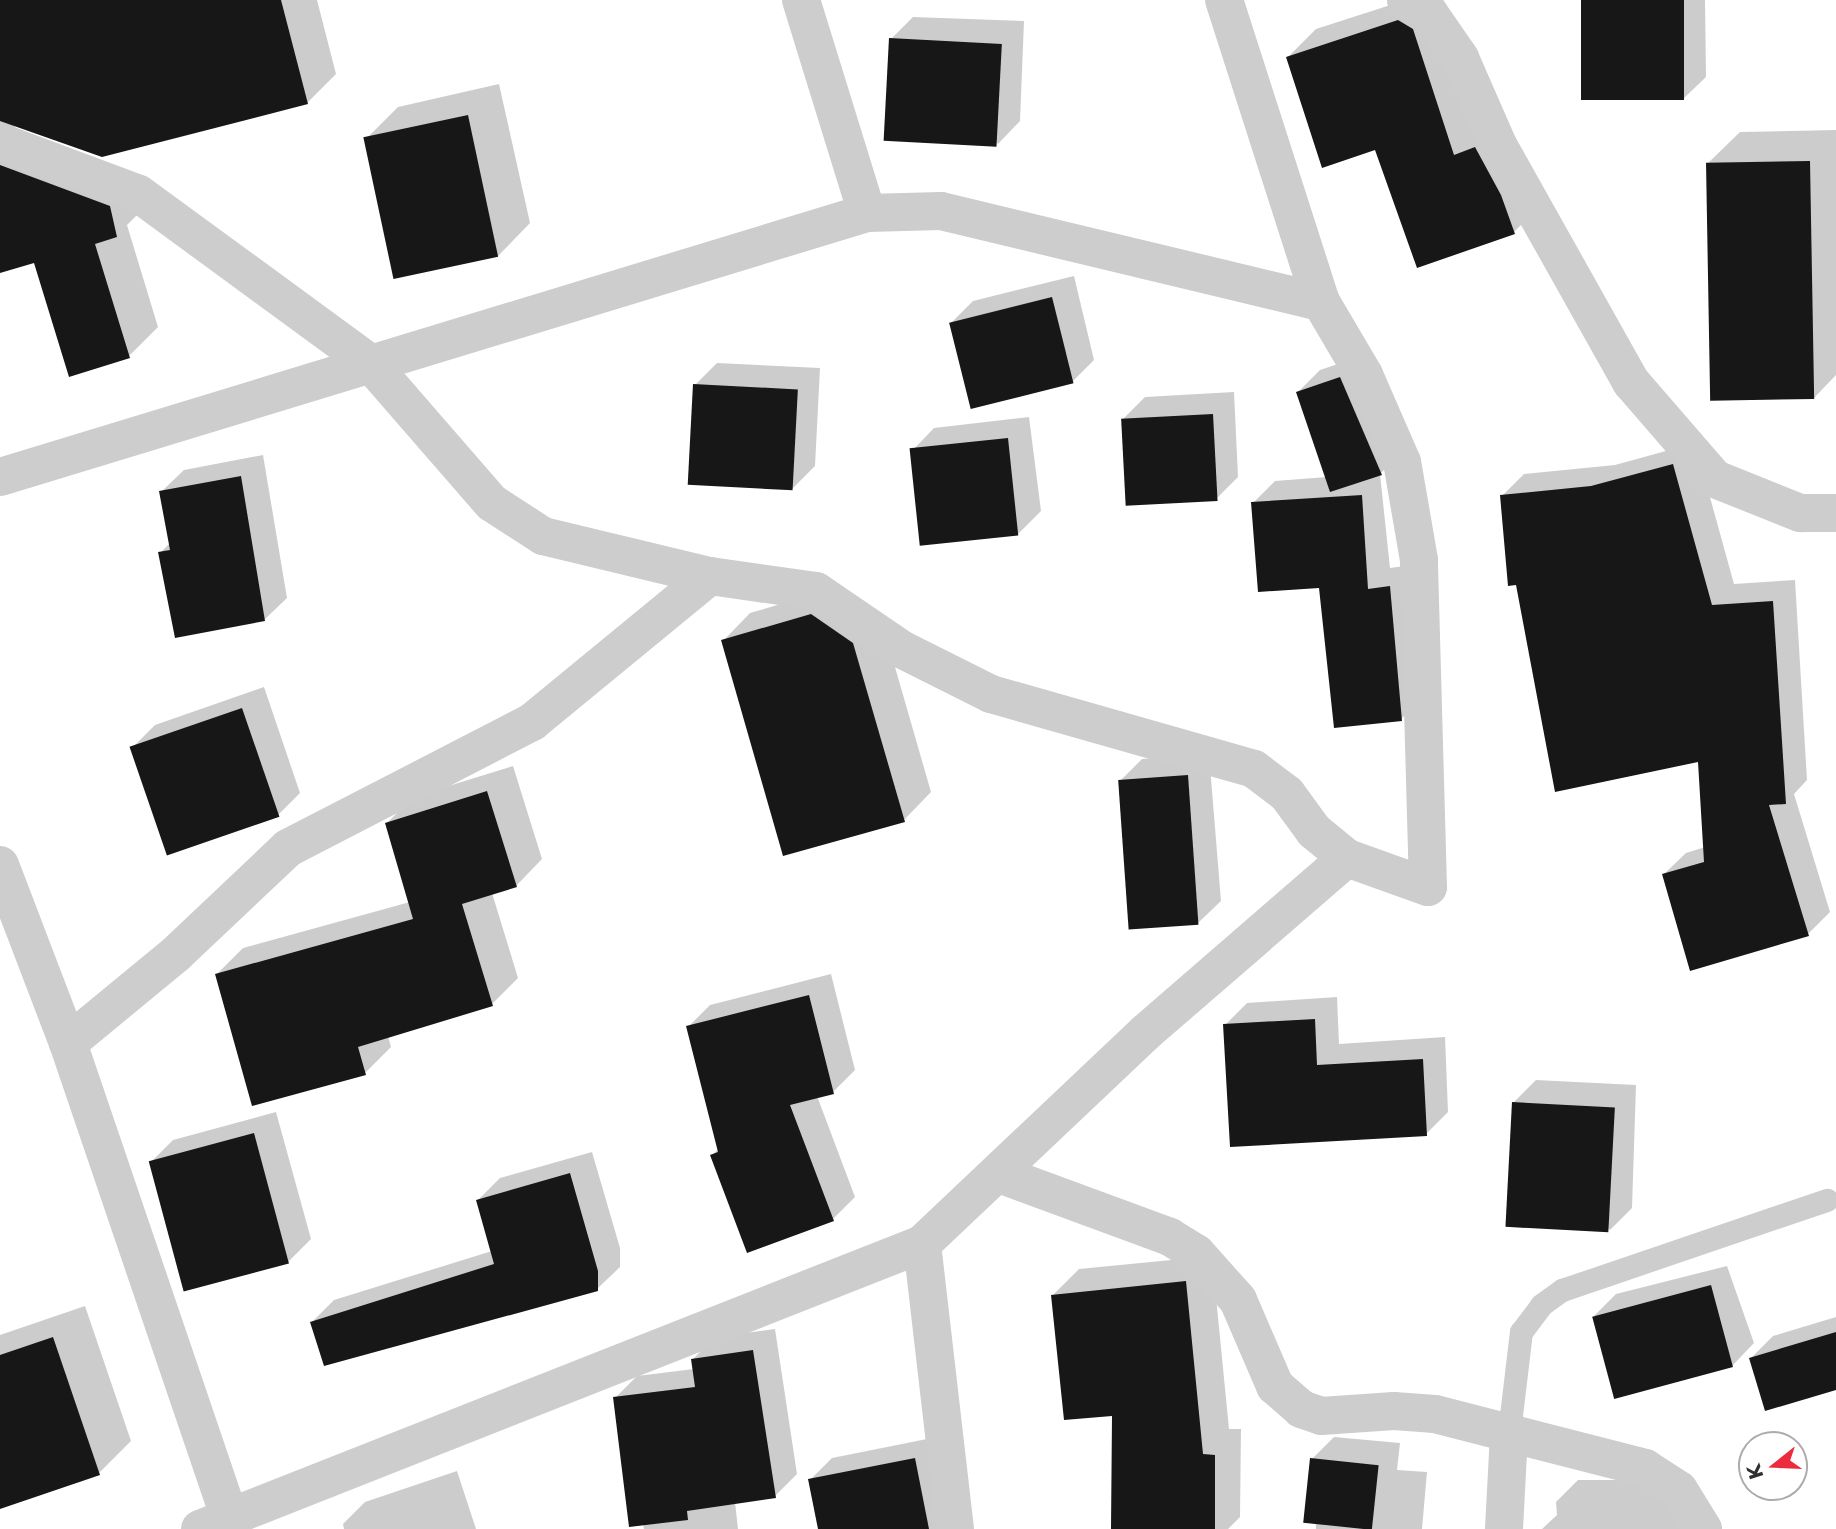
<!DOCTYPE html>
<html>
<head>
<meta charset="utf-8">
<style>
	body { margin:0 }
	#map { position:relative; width:1836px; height:1529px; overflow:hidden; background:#fff; font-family:"DejaVu Sans",sans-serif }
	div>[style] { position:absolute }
	.shadow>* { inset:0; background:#0003 }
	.building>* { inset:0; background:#171717; transform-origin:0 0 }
	.service>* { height:23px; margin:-11.5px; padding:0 11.5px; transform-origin:11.5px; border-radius:11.5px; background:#cdcdcd }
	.minor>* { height:38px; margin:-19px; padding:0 19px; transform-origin:19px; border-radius:19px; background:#cdcdcd }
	span { translate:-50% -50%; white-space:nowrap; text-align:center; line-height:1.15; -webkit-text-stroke:7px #fff; paint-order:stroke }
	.north { position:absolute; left:1738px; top:1431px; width:70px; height:70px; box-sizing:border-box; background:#fff; border:2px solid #acacac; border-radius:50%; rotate:252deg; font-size:19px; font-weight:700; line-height:28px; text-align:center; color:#303030 }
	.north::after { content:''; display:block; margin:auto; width:24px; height:32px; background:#ec2c3e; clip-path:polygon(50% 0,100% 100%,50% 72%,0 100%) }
</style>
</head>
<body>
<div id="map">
	<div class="shadow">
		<div style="clip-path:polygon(0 0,317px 0,336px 74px,307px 103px,10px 121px,21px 134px,145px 207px,127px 225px,158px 327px,129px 356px,35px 261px,0 271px)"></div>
		<div style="clip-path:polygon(1406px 0,1542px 204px,1514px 232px,1376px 148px,1288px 57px,1316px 29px)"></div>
		<div style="clip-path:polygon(1582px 0,1705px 0,1706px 77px,1683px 99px)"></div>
		<div style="clip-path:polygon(913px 17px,1024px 21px,1020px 121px,998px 144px,891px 39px)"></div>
		<div style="clip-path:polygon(499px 84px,530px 223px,498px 256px,366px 139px,398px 107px)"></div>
		<div style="clip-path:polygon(1836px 130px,1836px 375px,1814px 398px,1707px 164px,1740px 132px)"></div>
		<div style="clip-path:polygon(1074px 276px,1094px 360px,1072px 382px,951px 323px,973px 301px)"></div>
		<div style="clip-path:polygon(1362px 356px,1403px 451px,1380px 474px,1390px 568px,1411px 565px,1423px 697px,1401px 719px,1320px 586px,1253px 503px,1275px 481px,1327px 477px,1298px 392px,1320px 370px)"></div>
		<div style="clip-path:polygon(717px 363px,820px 368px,815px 466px,793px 488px,695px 385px)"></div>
		<div style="clip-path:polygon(1234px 392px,1238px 477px,1216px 499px,1123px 419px,1145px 397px)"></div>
		<div style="clip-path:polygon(1029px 417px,1041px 511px,1018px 534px,912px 451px,934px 428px)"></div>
		<div style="clip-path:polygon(1695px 443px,1734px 584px,1795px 580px,1807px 780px,1794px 794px,1830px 912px,1808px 934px,1663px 875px,1686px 853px,1705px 847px,1700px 760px,1502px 496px,1524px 474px,1615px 465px)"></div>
		<div style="clip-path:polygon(263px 455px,287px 598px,264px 620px,160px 553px,171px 542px,161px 492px,184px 470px)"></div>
		<div style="clip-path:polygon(839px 587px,880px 615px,931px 792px,904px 820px,723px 641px,750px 613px)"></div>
		<div style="clip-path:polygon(264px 687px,300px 793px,278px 815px,133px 747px,155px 725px)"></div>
		<div style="clip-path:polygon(1209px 754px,1221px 901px,1198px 923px,1120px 781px,1142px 759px)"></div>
		<div style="clip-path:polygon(513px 766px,542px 859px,516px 886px,492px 893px,518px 978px,492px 1004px,388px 1036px,391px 1047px,365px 1073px,217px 974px,243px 948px,410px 902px,387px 823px,413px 797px)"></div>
		<div style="clip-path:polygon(831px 974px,855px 1070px,833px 1092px,817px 1096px,855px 1197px,833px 1219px,712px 1156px,719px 1148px,688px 1027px,710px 1005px)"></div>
		<div style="clip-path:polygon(1337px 997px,1339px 1044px,1445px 1037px,1448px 1112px,1426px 1134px,1225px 1025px,1247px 1003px)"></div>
		<div style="clip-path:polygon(1536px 1080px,1636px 1085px,1632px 1208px,1610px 1230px,1513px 1103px)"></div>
		<div style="clip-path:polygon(276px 1112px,311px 1239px,288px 1262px,151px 1162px,173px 1140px)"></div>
		<div style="clip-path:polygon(592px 1152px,620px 1248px,620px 1267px,597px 1289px,312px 1322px,334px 1300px,492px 1251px,478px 1200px,500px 1178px)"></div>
		<div style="clip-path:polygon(1212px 1256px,1229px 1429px,1241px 1429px,1240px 1517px,1228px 1529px,1113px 1529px,1114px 1414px,1053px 1295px,1079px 1269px)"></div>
		<div style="clip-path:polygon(1727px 1266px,1754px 1343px,1732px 1366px,1594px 1316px,1616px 1294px)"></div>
		<div style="clip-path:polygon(85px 1306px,131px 1441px,99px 1473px,0 1507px,0 1335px)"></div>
		<div style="clip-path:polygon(1836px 1317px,1836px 1387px,1751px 1358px,1773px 1336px)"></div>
		<div style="clip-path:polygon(775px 1329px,797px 1474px,775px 1496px,735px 1502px,738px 1529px,644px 1529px,615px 1398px,637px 1376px,694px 1369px,693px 1359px,715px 1337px)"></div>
		<div style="clip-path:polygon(937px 1437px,946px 1529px,820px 1529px,810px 1480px,832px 1458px)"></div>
		<div style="clip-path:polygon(1334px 1437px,1400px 1443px,1397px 1470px,1427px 1472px,1422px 1529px,1316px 1529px,1312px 1459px)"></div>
		<div style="clip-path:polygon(457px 1471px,476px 1529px,344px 1529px,343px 1524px,365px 1502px)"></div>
		<div style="clip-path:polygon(1578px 1480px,1677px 1480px,1685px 1529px,1542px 1529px,1557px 1515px,1556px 1502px)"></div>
	</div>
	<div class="building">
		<div style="clip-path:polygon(0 0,281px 0,308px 104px,102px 157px,0 121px)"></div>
		<div style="left:1581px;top:0;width:103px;height:100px"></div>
		<div style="clip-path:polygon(1398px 20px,1413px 29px,1454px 155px,1475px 147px,1501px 195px,1515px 234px,1417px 268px,1375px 150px,1322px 168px,1286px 57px)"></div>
		<div style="left:889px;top:38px;width:113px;height:103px;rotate:3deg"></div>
		<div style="left:468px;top:115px;width:145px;height:107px;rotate:78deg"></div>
		<div style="left:1810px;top:161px;width:238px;height:104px;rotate:89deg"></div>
		<div style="clip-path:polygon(0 165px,110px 206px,117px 237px,95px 244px,130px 358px,69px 377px,34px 263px,0 273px)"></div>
		<div style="left:1052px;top:297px;width:89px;height:106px;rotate:76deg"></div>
		<div style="clip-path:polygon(1340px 377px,1382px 475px,1330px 492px,1296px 392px)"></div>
		<div style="left:693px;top:384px;width:105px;height:101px;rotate:3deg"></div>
		<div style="left:1213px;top:414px;width:87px;height:92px;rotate:87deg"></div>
		<div style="left:1008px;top:438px;width:98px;height:99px;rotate:84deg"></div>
		<div style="clip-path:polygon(1673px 464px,1712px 605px,1773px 601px,1786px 804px,1769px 805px,1809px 936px,1690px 971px,1662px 874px,1704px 862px,1698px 762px,1555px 792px,1516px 585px,1508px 586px,1500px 495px,1591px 486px)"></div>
		<div style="clip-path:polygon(241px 476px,265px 621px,175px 638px,158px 552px,170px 550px,159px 491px)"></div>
		<div style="clip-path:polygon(1362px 495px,1368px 589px,1390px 586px,1402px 721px,1334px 728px,1319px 588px,1258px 592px,1251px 502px)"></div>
		<div style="clip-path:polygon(811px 614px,853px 643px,905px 822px,783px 856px,721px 640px)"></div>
		<div style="left:242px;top:708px;width:115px;height:119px;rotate:71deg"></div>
		<div style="left:1188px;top:775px;width:150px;height:70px;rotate:86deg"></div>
		<div style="clip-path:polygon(487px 791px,517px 887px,462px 904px,493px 1006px,358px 1047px,366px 1075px,252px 1106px,215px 974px,413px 919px,385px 823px)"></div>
		<div style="clip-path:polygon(809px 995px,834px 1094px,790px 1105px,834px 1221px,747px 1253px,710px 1155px,718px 1152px,686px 1026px)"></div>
		<div style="clip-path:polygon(1315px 1019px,1317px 1065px,1423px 1059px,1427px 1136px,1230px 1147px,1223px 1024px)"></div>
		<div style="left:1512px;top:1102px;width:103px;height:125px;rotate:3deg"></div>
		<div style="left:254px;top:1133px;width:135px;height:109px;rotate:75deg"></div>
		<div style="clip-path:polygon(570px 1173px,598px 1271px,598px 1291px,324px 1366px,310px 1322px,494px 1264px,476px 1200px)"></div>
		<div style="clip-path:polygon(1186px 1281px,1203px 1454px,1215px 1455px,1215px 1529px,1111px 1529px,1112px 1416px,1064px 1420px,1051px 1295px)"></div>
		<div style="left:1711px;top:1285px;width:85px;height:123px;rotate:75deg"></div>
		<div style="clip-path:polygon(1836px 1332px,1836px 1390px,1765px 1411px,1749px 1358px)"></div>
		<div style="clip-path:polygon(53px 1337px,100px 1475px,0 1509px,0 1355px)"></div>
		<div style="clip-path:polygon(753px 1350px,776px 1498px,687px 1511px,688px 1520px,629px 1527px,613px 1397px,695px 1387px,691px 1359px)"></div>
		<div style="clip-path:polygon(915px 1458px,929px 1529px,818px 1529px,808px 1479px)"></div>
		<div style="left:1310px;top:1458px;width:69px;height:65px;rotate:6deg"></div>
	</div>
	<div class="service">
		<div style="left:1509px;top:1432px;width:101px;rotate:-83.2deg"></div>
		<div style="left:1521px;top:1332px;width:34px;rotate:-53deg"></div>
		<div style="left:1541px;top:1305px;width:26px;rotate:-36deg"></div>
		<div style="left:1562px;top:1290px;width:280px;rotate:-18.8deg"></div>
	</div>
	<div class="minor">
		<div style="left:801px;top:0;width:223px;rotate:72.8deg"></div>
		<div style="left:1406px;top:0;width:26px;rotate:29deg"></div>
		<div style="left:1429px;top:13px;width:55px;rotate:55.4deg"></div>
		<div style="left:1460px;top:58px;width:95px;rotate:66.4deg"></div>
		<div style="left:1498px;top:145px;width:272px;rotate:60.7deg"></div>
		<div style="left:1631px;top:382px;width:128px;rotate:49.1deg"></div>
		<div style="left:1715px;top:479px;width:92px;rotate:21.8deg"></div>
		<div style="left:1800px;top:513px;width:36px"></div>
		<div style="left:0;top:142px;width:148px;rotate:20.5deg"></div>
		<div style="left:139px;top:194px;width:288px;rotate:36.2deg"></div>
		<div style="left:371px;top:364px;width:184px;rotate:49deg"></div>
		<div style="left:492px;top:503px;width:61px;rotate:32.9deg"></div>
		<div style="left:543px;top:536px;width:172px;rotate:13.5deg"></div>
		<div style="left:710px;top:576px;width:107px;rotate:8.1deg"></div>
		<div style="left:816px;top:591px;width:103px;rotate:34.3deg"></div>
		<div style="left:901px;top:649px;width:101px;rotate:26.6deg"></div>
		<div style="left:991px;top:694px;width:273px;rotate:15.9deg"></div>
		<div style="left:1254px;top:769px;width:41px;rotate:37.1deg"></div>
		<div style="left:1287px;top:794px;width:46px;rotate:53.9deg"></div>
		<div style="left:1314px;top:831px;width:43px;rotate:39.3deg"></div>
		<div style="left:1347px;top:858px;width:86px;rotate:19.7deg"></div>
		<div style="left:1428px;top:887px;width:327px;rotate:-91.6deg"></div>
		<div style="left:1419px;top:560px;width:99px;rotate:-99.8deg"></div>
		<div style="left:1402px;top:462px;width:95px;rotate:-113.6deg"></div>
		<div style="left:1364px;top:375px;width:85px;rotate:-120.5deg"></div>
		<div style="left:1321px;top:302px;width:317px;rotate:-107.8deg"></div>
		<div style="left:0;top:477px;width:906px;rotate:-16.94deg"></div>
		<div style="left:867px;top:213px;width:74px;rotate:-1.5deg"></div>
		<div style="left:941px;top:211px;width:391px;rotate:13.5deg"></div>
		<div style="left:0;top:865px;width:191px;rotate:69.1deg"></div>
		<div style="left:68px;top:1043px;width:500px;rotate:71.2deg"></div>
		<div style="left:68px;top:1043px;width:141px;rotate:-39.5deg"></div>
		<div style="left:177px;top:953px;width:153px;rotate:-43.4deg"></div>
		<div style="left:288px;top:848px;width:275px;rotate:-27.3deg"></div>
		<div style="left:532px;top:722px;width:230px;rotate:-39.4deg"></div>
		<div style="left:999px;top:1174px;width:182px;rotate:20.2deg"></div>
		<div style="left:1170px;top:1237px;width:31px;rotate:32deg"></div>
		<div style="left:1196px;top:1253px;width:63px;rotate:48.2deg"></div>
		<div style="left:1238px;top:1300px;width:94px;rotate:66.7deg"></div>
		<div style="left:1275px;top:1386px;width:35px;rotate:41deg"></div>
		<div style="left:1301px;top:1409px;width:21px;rotate:19deg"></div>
		<div style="left:1321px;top:1416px;width:73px;rotate:-3.9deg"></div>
		<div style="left:1394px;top:1411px;width:41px;rotate:4.2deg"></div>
		<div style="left:1435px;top:1414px;width:217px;rotate:14.4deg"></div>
		<div style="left:1645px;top:1468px;width:40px;rotate:32.9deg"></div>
		<div style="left:1679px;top:1490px;width:46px;rotate:58.4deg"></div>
		<div style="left:922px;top:1244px;width:287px;rotate:83.4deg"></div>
		<div style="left:200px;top:1529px;width:776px;rotate:-21.54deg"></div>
		<div style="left:922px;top:1244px;width:307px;rotate:-43.4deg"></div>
		<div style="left:1145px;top:1033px;width:267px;rotate:-40.9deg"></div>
		<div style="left:1504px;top:1529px;width:97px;rotate:-87deg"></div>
	</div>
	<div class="north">K</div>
</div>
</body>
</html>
